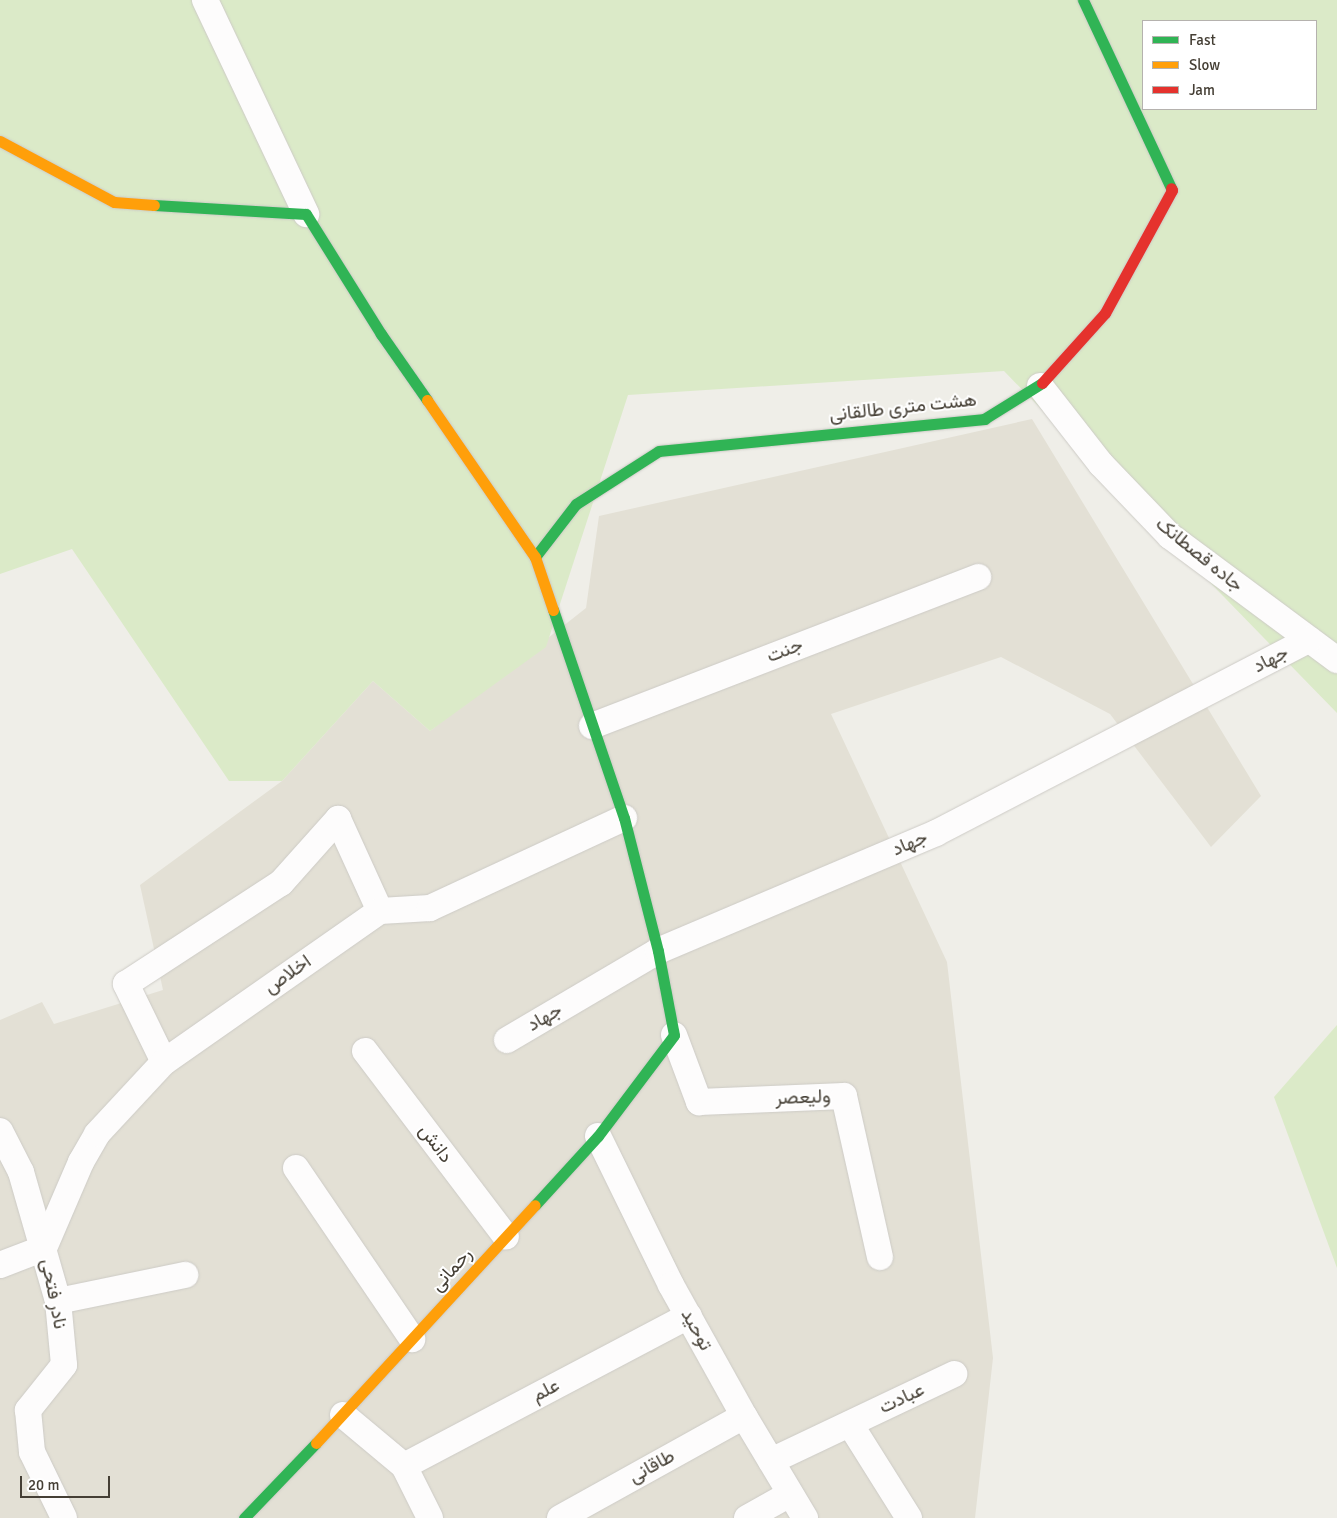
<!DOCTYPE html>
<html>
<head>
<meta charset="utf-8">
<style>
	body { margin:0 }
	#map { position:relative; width:1337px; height:1518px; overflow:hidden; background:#efeee8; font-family:Signika,Vazirmatn,sans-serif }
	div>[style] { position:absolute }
	.residential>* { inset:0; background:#e3e0d5 }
	.green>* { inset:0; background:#dbeac8 }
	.roads { filter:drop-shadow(0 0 1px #cdcbc6) drop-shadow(0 0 1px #cdcbc6) }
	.street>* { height:26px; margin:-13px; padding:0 13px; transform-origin:13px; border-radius:13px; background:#fdfcfc }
	.fast>* { height:11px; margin:-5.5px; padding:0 5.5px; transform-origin:5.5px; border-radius:5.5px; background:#30b455 }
	.slow>* { height:11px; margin:-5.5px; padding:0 5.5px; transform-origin:5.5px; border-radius:5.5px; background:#ff9f0a }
	.jam>* { height:11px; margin:-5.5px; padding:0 5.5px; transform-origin:5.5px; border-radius:5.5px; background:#e5322d }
	span { translate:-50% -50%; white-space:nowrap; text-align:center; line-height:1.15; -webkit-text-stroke:4px #fff; paint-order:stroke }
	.street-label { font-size:19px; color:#453f35 }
	.legend { position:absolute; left:1142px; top:20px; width:175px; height:90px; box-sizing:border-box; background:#fff; border:1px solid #b5b2ae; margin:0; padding:6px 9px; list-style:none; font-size:15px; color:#453f35 }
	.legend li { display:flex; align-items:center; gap:10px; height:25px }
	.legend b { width:25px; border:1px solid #b5b2ae }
	.scale { position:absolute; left:20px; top:1476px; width:90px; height:22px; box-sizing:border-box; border:2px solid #453f35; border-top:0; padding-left:6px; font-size:15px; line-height:18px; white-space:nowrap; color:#453f35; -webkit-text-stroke:4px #fff; paint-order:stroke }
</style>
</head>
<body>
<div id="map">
	<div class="residential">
		<div style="clip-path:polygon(1032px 419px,1261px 796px,1211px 847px,1110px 714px,1001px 657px,831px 714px,947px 962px,993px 1358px,975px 1518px,0 1518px,0 1020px,42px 1002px,54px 1024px,163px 990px,140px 885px,282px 781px,373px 681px,430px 731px,586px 608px,599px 516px)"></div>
	</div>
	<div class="green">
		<div style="clip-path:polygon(evenodd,0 0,1337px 0,1337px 713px,1004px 371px,628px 395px,546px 647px,430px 731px,373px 681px,282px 781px,229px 781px,72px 549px,0 574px,0 0,1143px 21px,1316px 21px,1316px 109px,1143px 109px,1143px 21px)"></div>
		<div style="clip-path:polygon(1337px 1025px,1337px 1268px,1274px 1097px)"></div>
	</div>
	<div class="roads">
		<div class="street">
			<div style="left:205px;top:0;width:237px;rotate:64.7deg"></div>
			<div style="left:1040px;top:386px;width:99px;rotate:52deg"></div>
			<div style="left:1101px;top:464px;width:100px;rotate:46.2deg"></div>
			<div style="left:1170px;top:536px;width:208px;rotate:36.6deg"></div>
			<div style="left:592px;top:726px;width:414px;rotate:-21.1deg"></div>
			<div style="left:674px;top:1035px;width:72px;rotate:69.5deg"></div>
			<div style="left:699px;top:1102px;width:145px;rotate:-2.4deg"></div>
			<div style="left:844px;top:1096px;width:165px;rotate:77.4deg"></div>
			<div style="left:507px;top:1040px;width:175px;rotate:-30.5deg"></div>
			<div style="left:658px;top:951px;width:302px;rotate:-23deg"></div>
			<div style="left:936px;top:833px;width:420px;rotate:-27.4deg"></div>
			<div style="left:365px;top:1051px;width:233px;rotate:52.8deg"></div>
			<div style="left:164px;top:1062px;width:87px;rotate:-116deg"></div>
			<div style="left:126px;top:984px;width:185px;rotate:-33.1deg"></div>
			<div style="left:281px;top:883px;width:86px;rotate:-48.3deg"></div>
			<div style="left:338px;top:819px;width:101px;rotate:65.5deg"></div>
			<div style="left:0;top:1131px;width:46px;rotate:62.9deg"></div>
			<div style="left:21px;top:1172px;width:134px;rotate:74deg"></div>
			<div style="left:58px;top:1301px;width:64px;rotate:84.6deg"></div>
			<div style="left:64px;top:1365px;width:58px;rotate:128.7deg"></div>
			<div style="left:28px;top:1410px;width:42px;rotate:84.6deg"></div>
			<div style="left:32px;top:1452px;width:73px;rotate:64.1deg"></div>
			<div style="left:598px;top:1136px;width:166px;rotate:63.9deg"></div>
			<div style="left:671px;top:1285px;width:150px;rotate:60.9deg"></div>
			<div style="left:744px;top:1416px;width:119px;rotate:59.1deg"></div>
			<div style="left:296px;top:1168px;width:207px;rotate:55.8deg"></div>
			<div style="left:0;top:1265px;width:47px;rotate:-21.1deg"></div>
			<div style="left:44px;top:1248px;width:94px;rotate:-66.7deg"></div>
			<div style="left:81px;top:1162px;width:32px;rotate:-60deg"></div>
			<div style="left:97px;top:1134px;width:98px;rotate:-47.1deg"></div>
			<div style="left:164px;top:1062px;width:264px;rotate:-35deg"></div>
			<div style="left:380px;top:911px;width:50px;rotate:-3.4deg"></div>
			<div style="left:430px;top:908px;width:214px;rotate:-24.9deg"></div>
			<div style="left:58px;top:1301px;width:130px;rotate:-11.6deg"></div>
			<div style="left:343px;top:1415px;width:80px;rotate:39.9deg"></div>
			<div style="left:404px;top:1466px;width:58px;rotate:63.4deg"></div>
			<div style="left:850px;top:1424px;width:111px;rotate:57.9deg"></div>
			<div style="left:771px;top:1461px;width:203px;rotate:-25.4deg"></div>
			<div style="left:404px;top:1466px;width:322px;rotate:-27.8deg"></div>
			<div style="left:560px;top:1518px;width:210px;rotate:-29deg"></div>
			<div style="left:747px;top:1518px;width:49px;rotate:-29.2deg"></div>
		</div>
		<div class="fast">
			<div style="left:1083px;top:0;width:208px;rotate:64.9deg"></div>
			<div style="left:154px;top:205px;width:152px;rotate:3.4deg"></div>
			<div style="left:306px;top:214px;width:142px;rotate:58deg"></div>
			<div style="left:381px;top:334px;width:80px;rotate:55.1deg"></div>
			<div style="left:535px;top:557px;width:67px;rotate:-52.3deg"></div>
			<div style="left:576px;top:504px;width:98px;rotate:-32.6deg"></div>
			<div style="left:659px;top:451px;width:327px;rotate:-5.6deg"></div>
			<div style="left:984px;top:419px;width:68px;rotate:-31.8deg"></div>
			<div style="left:535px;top:1205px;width:93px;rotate:-47.6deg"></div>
			<div style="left:598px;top:1136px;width:126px;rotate:-53deg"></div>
			<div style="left:674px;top:1035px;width:86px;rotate:-100.8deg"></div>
			<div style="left:658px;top:951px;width:137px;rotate:-104.3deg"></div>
			<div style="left:624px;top:818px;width:220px;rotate:-108.8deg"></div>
			<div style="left:244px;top:1518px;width:104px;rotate:-46.2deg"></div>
		</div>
		<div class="slow">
			<div style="left:0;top:141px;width:129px;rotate:28.2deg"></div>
			<div style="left:114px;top:202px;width:40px;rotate:4.3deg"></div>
			<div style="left:427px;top:400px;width:191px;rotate:55.5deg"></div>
			<div style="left:535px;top:557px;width:56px;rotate:71.2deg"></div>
			<div style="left:316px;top:1443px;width:323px;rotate:-47.4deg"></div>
		</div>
		<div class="jam">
			<div style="left:1042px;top:383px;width:94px;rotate:-48deg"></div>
			<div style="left:1105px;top:313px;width:140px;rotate:-61.4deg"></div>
			<div style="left:1172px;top:190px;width:2px;rotate:-117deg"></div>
		</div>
	</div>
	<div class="street-label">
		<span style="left:903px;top:408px;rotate:-6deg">هشت متری طالقانی</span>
		<span style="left:1199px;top:555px;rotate:39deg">جاده قصطانک</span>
		<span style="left:785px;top:651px;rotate:-21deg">جنت</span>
		<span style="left:1271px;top:660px;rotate:-27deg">جهاد</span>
		<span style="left:910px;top:844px;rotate:-23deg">جهاد</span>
		<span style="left:288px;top:975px;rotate:-35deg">اخلاص</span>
		<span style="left:545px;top:1018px;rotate:-30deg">جهاد</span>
		<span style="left:803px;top:1098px;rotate:-2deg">ولیعصر</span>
		<span style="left:435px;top:1144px;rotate:53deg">دانش</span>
		<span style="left:452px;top:1270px;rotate:-48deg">رحمانی</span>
		<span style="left:53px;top:1294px;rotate:79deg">نادر فتحی</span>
		<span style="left:696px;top:1330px;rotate:61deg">توحید</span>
		<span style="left:546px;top:1391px;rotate:-28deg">علم</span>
		<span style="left:902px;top:1399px;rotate:-25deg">عبادت</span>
		<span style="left:652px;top:1467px;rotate:-29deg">طاقانی</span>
	</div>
	<ul class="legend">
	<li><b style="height:6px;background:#30b455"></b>Fast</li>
	<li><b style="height:6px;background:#ff9f0a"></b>Slow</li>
	<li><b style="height:6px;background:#e5322d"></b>Jam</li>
	</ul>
	<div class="scale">20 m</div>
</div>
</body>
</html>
